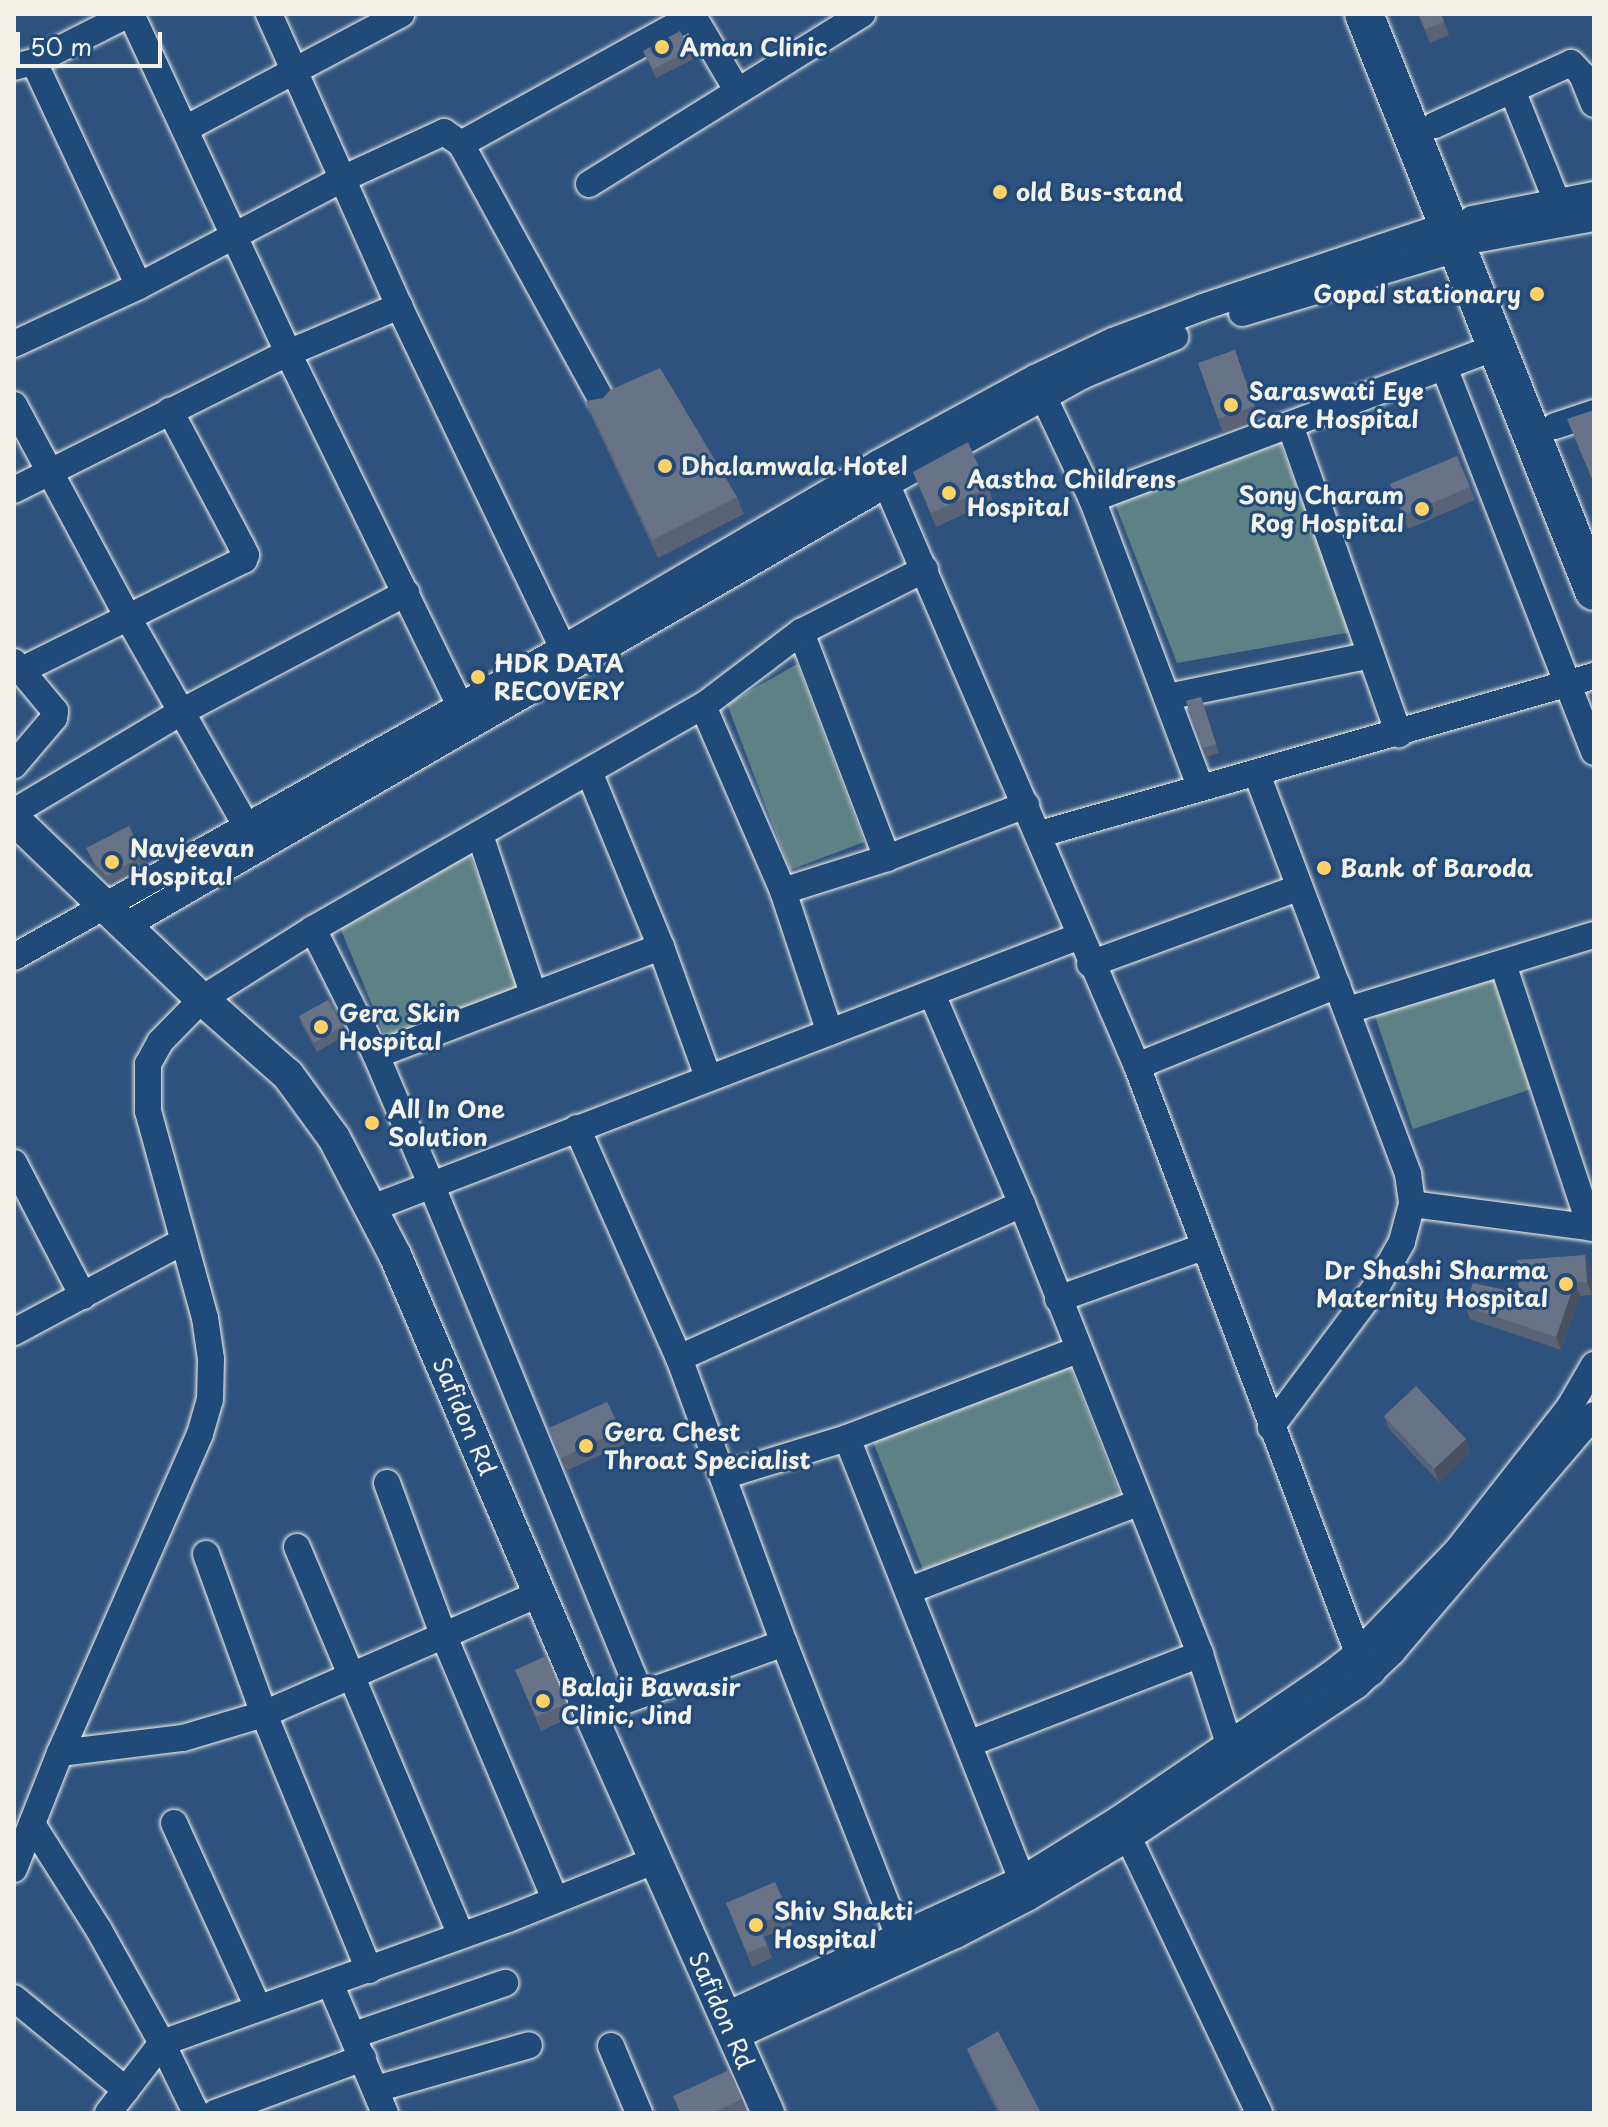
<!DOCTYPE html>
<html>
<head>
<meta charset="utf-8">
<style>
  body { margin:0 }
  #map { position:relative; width:1608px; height:2127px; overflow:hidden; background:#2e527d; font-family:"Playpen Sans",sans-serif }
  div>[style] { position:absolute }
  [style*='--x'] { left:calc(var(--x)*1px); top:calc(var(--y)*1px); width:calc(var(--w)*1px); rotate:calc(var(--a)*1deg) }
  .green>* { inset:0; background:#5e8186 }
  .roads { filter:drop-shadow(0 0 2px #f4f1e8) drop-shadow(0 0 2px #f4f1e8) }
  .minor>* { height:26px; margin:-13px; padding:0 13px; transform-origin:13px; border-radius:13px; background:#1f4a7a }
  .major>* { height:32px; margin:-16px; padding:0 16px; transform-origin:16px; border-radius:16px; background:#1f4a7a }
  .highway>* { height:38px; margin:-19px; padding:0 19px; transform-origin:19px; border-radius:19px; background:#1f4a7a }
  .wall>* { inset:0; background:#596375 }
  .shaded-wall>* { inset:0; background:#49505f }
  .building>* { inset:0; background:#687388 }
  .dots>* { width:22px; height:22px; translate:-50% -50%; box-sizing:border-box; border:4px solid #1f4a7a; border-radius:50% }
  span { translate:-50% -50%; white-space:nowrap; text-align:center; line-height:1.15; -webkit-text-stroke:6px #1f4a7a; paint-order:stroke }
  .poi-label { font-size:24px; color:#f4f1e8; font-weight:700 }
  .left { translate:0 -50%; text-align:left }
  .right { translate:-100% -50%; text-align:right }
  .street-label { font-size:24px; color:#f4f1e8 }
  .frame { position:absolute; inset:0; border:16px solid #f4f1e8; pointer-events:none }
  .scale { position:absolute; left:16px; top:32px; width:146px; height:36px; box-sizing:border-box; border:4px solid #f4f1e8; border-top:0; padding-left:10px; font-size:24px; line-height:28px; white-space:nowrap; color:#f4f1e8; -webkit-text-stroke:6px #1f4a7a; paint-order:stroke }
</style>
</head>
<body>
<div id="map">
  <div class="green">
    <div style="clip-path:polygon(1280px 443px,1352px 632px,1177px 663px,1115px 504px)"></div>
    <div style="clip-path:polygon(797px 664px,864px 842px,790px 870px,727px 704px)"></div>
    <div style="clip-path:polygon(468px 851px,523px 985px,387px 1041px,339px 925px)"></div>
    <div style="clip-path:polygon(1485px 955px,1531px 1089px,1413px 1129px,1368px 995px)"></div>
    <div style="clip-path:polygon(1061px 1344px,1120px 1495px,924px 1572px,865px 1421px)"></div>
  </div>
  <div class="roads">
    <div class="minor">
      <div style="--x:131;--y:14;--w:374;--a:65.1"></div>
      <div style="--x:288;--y:353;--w:394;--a:64"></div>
      <div style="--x:269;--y:14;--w:320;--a:66"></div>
      <div style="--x:399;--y:306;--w:394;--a:64.4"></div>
      <div style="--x:692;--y:14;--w:88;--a:59.4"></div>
      <div style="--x:34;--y:62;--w:247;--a:64.9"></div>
      <div style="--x:14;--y:67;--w:21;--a:-14"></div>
      <div style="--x:34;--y:62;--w:106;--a:-26.8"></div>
      <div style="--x:1512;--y:90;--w:121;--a:68.1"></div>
      <div style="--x:1435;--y:125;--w:149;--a:-24.5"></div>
      <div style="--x:1571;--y:63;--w:16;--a:47"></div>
      <div style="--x:1582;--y:75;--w:31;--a:68"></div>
      <div style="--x:185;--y:129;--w:245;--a:-28"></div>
      <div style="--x:461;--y:144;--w:265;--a:-28.9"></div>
      <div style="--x:589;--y:184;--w:322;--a:-31.9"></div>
      <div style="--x:1472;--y:219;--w:124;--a:-11.1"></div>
      <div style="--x:1479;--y:239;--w:117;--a:-10.3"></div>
      <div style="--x:1242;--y:313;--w:224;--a:-16.6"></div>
      <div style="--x:14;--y:344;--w:138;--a:-24.9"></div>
      <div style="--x:139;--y:286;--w:229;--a:-27.8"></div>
      <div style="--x:342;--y:179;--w:112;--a:-24.7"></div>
      <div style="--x:444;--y:132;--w:21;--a:35"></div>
      <div style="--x:461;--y:144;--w:293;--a:61.2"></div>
      <div style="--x:1444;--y:367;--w:413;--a:68.7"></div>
      <div style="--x:1036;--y:381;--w:131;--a:64.6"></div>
      <div style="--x:1092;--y:499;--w:307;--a:69.4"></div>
      <div style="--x:14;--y:405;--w:239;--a:61.8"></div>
      <div style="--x:127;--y:616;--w:243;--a:60.4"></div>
      <div style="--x:1290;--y:425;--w:328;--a:70.6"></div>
      <div style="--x:1555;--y:426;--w:41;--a:-18.4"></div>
      <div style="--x:880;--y:469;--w:650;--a:66.71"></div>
      <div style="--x:1137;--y:1066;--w:627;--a:69.37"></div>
      <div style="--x:1358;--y:1653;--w:24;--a:54"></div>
      <div style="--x:14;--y:490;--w:306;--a:-26.6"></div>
      <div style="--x:288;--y:353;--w:121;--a:-22.9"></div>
      <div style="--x:1092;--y:499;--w:432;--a:-20.6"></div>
      <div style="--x:801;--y:632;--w:242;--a:69.2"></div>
      <div style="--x:14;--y:662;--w:64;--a:50.1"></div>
      <div style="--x:55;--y:711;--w:7;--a:98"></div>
      <div style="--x:54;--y:718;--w:62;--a:130.4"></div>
      <div style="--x:22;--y:670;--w:248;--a:-26.4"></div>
      <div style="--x:244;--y:560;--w:5;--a:-68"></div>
      <div style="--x:246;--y:555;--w:11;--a:-117"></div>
      <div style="--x:241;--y:545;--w:152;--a:-117.9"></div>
      <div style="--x:1167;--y:697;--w:208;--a:-11.6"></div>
      <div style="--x:703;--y:706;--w:202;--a:66.6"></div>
      <div style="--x:783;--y:891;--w:146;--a:71.7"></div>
      <div style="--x:590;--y:774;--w:187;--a:67.7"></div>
      <div style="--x:661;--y:947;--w:138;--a:70.1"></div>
      <div style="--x:1257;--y:774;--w:428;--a:69.3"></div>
      <div style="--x:1408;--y:1174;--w:30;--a:82"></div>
      <div style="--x:1412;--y:1204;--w:39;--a:105"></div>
      <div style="--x:1402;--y:1242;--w:48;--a:119.7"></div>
      <div style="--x:1378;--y:1284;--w:179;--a:126.8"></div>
      <div style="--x:14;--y:812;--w:195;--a:-30.9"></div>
      <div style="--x:181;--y:712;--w:255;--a:-27.9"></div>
      <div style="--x:1040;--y:834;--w:576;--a:-15.92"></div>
      <div style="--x:480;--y:835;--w:167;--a:71.5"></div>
      <div style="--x:783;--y:891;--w:109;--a:-17.6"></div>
      <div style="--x:887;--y:858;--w:149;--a:-20.9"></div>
      <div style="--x:125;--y:926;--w:881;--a:-30.12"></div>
      <div style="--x:887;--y:484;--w:225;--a:-29"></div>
      <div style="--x:1084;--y:375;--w:99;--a:-22.7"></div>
      <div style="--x:313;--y:929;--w:141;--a:63.4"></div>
      <div style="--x:376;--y:1055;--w:140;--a:66.9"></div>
      <div style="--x:431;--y:1184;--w:550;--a:67.68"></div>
      <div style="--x:14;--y:957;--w:629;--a:-29.34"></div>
      <div style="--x:562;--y:649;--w:365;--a:-30.4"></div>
      <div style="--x:877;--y:464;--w:180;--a:-28.6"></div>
      <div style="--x:1035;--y:378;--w:86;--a:-25.4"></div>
      <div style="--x:1113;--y:341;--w:96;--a:-20.7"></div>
      <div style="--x:1203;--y:307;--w:258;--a:-18.5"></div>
      <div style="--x:1090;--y:964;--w:221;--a:-20.1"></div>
      <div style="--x:1503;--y:964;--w:278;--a:71.6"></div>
      <div style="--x:932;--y:994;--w:228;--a:66.8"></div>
      <div style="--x:1022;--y:1204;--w:484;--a:68.4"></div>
      <div style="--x:1200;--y:1654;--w:95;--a:72.1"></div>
      <div style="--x:1348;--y:1010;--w:257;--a:-17"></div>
      <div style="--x:376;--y:1055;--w:305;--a:-20.8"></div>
      <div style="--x:1137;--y:1066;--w:216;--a:-22"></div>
      <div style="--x:577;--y:1128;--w:252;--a:66.1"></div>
      <div style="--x:679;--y:1358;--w:304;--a:69.8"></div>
      <div style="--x:784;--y:1643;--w:316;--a:68.6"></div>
      <div style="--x:14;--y:1163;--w:150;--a:62.6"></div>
      <div style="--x:1412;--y:1204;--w:184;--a:7.5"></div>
      <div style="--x:372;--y:1208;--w:758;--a:-21.02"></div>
      <div style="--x:1058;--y:1299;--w:154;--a:-19.7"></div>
      <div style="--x:14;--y:1332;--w:191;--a:-28.2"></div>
      <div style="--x:679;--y:1358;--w:376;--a:-24.2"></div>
      <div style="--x:847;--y:1438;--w:492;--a:68.4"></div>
      <div style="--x:723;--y:1476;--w:130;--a:-17"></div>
      <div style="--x:847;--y:1438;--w:247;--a:-20.9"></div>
      <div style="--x:387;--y:1483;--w:161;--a:69.7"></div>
      <div style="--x:443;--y:1634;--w:288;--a:67.1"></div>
      <div style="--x:297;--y:1547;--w:421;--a:67.1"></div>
      <div style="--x:206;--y:1554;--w:170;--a:70.1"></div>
      <div style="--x:264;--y:1714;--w:277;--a:67.7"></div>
      <div style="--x:910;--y:1590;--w:246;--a:-20.9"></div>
      <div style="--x:590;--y:1713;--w:206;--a:-19.8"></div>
      <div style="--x:971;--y:1743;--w:246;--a:-21.2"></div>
      <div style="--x:60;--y:1753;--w:124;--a:-7"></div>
      <div style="--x:183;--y:1738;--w:84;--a:-16.5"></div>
      <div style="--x:264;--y:1714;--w:302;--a:-23.6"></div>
      <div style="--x:1121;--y:1822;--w:322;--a:64.6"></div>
      <div style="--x:174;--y:1823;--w:202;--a:65.5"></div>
      <div style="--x:32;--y:1824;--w:125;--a:57.7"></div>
      <div style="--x:99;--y:1930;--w:129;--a:60.9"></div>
      <div style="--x:162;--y:2043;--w:78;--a:64.1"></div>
      <div style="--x:14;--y:1869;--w:125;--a:-68.4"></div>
      <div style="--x:60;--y:1753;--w:348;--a:-66.3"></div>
      <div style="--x:200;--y:1434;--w:35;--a:-74"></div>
      <div style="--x:210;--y:1400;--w:41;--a:-88.6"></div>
      <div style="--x:211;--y:1359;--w:41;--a:-98.3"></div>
      <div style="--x:205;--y:1318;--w:215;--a:-105.4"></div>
      <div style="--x:148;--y:1111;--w:47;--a:-90"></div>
      <div style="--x:148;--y:1064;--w:25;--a:-61"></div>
      <div style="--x:160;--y:1042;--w:60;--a:-45.7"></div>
      <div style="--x:202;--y:999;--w:131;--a:-32.2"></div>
      <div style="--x:313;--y:929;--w:449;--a:-29.8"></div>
      <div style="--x:703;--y:706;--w:123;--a:-37.1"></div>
      <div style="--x:801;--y:632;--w:139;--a:-26.9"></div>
      <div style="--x:330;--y:1983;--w:141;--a:67.1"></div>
      <div style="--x:14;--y:1998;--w:145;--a:39.4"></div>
      <div style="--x:724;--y:2016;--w:327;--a:-24.6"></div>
      <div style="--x:1021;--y:1880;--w:115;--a:-31.9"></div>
      <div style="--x:1119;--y:1819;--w:255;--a:-34.3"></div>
      <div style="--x:1330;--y:1675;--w:36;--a:-38"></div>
      <div style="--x:1358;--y:1653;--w:141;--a:-45.9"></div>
      <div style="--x:1456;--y:1552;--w:183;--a:-51.9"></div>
      <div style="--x:1569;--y:1408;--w:50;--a:-59.8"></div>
      <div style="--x:354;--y:2035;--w:160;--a:-19"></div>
      <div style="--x:734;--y:2037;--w:244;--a:-24.7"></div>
      <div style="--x:956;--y:1935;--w:82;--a:-27.5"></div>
      <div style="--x:1029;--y:1897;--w:115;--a:-30.8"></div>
      <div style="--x:1128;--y:1838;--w:275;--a:-33.7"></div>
      <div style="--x:1357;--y:1685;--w:48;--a:-43.3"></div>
      <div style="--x:1392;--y:1652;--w:311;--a:-49.6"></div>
      <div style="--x:611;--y:2046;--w:73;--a:67.3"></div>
      <div style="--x:376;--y:2089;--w:159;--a:-16"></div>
      <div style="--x:108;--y:2113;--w:88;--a:-52.4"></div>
      <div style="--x:162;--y:2043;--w:368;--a:-19.7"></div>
      <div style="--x:508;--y:1919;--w:159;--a:-21.7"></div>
      <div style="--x:215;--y:2113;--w:158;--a:-20.4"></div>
    </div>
    <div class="major">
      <div style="--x:14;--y:819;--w:260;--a:43.8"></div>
      <div style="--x:202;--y:999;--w:115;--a:41.5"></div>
      <div style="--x:288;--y:1075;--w:78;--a:53.9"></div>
      <div style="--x:334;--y:1138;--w:132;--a:62.5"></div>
      <div style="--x:395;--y:1255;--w:498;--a:66.9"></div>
      <div style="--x:590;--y:1713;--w:438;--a:66"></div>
    </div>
    <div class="highway">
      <div style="--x:1364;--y:14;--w:621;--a:68.27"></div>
    </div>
  </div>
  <div class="wall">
    <div style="clip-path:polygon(1418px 14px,1441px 14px,1449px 35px,1430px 43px)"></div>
    <div style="clip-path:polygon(690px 50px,693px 59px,656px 78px,643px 51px)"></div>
    <div style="clip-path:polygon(1235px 350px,1259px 419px,1223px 433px,1198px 363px)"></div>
    <div style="clip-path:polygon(586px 401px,737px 497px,744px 514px,658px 558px,592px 418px)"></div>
    <div style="clip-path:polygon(913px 472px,988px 488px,993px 501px,936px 527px)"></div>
    <div style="clip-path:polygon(1390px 484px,1470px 487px,1475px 500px,1408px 529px)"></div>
    <div style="clip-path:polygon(1201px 697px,1219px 753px,1206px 757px,1186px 701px)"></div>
    <div style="clip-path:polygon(86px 848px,143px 855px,147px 864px,110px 884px,98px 873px)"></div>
    <div style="clip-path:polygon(299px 1016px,343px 1026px,346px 1035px,317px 1052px,302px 1025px)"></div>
    <div style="clip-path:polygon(1585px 1255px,1590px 1269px,1592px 1295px,1580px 1296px,1561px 1350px,1470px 1319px,1465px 1306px,1519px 1293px)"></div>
    <div style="clip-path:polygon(1384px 1416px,1466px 1439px,1470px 1452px,1439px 1482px,1389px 1429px)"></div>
    <div style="clip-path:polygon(549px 1428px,621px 1430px,625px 1444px,566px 1471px)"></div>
    <div style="clip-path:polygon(515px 1670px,566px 1704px,571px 1717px,541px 1731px)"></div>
    <div style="clip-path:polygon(726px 1903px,788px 1912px,793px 1925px,764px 1937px,772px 1958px,752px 1967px)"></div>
    <div style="clip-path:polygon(967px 2049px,1041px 2113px,998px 2113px,974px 2066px)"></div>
    <div style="clip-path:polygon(673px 2096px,742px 2099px,747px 2112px,680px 2113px)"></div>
  </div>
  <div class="shaded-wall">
    <div style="clip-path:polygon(1585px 1255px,1590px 1269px,1592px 1295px,1587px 1282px)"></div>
    <div style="clip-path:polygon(1575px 1282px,1580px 1296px,1561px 1350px,1556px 1337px)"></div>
    <div style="clip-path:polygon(1466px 1439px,1470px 1452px,1439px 1482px,1434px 1469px)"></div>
  </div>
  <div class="building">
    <div style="clip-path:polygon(1419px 14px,1441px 14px,1444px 22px,1425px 29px)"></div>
    <div style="clip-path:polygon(680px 31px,690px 50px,653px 69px,643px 51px)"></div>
    <div style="clip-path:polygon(1235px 350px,1254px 406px,1218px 419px,1198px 363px)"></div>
    <div style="clip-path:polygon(660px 368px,737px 497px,652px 540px,586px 401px,603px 398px,610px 390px)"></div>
    <div style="clip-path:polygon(1594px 410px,1594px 484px,1567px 419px)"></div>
    <div style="clip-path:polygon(968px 442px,988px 488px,931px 513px,913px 472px)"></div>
    <div style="clip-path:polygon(1457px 456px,1470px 487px,1404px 515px,1390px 484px)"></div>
    <div style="clip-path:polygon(1201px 697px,1216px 744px,1203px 748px,1186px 701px)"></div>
    <div style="clip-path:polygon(129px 826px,143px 855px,107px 876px,95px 864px,86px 848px)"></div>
    <div style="clip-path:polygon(328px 1000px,343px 1026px,314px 1043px,299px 1016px)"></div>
    <div style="clip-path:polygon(1585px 1255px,1587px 1282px,1575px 1282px,1556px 1337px,1465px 1306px,1473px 1283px,1519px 1293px,1517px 1260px)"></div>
    <div style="clip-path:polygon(1416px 1386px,1466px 1439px,1434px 1469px,1384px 1416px)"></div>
    <div style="clip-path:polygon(607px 1402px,621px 1430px,561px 1458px,549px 1428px)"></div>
    <div style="clip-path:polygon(546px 1656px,566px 1704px,536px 1717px,515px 1670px)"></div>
    <div style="clip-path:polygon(775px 1882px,788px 1912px,758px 1924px,767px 1945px,747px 1953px,726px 1903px)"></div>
    <div style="clip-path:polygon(998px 2031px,1041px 2113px,1001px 2113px,967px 2049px)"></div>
    <div style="clip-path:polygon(729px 2070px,742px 2099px,713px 2113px,681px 2113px,673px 2096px)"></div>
  </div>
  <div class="dots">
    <div style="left:662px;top:47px;background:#ffd166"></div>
    <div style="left:1000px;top:192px;background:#ffd166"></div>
    <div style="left:1537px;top:294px;background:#ffd166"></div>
    <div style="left:1231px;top:405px;background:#ffd166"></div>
    <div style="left:665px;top:466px;background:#ffd166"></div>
    <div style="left:949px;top:493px;background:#ffd166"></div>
    <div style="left:1422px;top:509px;background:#ffd166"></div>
    <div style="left:478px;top:677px;background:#ffd166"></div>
    <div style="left:112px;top:862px;background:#ffd166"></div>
    <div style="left:1324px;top:868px;background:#ffd166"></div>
    <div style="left:321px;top:1027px;background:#ffd166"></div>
    <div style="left:372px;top:1123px;background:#ffd166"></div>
    <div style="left:1566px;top:1284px;background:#ffd166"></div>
    <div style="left:586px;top:1446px;background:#ffd166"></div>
    <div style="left:543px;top:1701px;background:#ffd166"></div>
    <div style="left:756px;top:1925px;background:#ffd166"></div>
  </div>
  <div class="poi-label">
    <span class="left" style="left:680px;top:47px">Aman Clinic</span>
    <span class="left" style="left:1016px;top:192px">old Bus-stand</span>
    <span class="right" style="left:1521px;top:294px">Gopal stationary</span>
    <span class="left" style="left:1249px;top:405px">Saraswati Eye<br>Care Hospital</span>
    <span class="left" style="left:681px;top:466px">Dhalamwala Hotel</span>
    <span class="left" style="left:967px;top:493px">Aastha Childrens<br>Hospital</span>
    <span class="right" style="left:1404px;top:509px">Sony Charam<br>Rog Hospital</span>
    <span class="left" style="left:494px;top:677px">HDR DATA<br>RECOVERY</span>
    <span class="left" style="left:130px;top:862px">Navjeevan<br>Hospital</span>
    <span class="left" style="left:1340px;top:868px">Bank of Baroda</span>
    <span class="left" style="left:339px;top:1027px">Gera Skin<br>Hospital</span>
    <span class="left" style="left:388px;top:1123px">All In One<br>Solution</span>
    <span class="right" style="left:1548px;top:1284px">Dr Shashi Sharma<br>Maternity Hospital</span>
    <span class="left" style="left:604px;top:1446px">Gera Chest<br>Throat Specialist</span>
    <span class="left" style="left:561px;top:1701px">Balaji Bawasir<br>Clinic, Jind</span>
    <span class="left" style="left:774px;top:1925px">Shiv Shakti<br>Hospital</span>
  </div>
  <div class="street-label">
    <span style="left:465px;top:1416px;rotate:67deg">Safidon Rd</span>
    <span style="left:722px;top:2010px;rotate:66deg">Safidon Rd</span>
  </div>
  <div class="frame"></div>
  <div class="scale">50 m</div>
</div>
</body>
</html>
